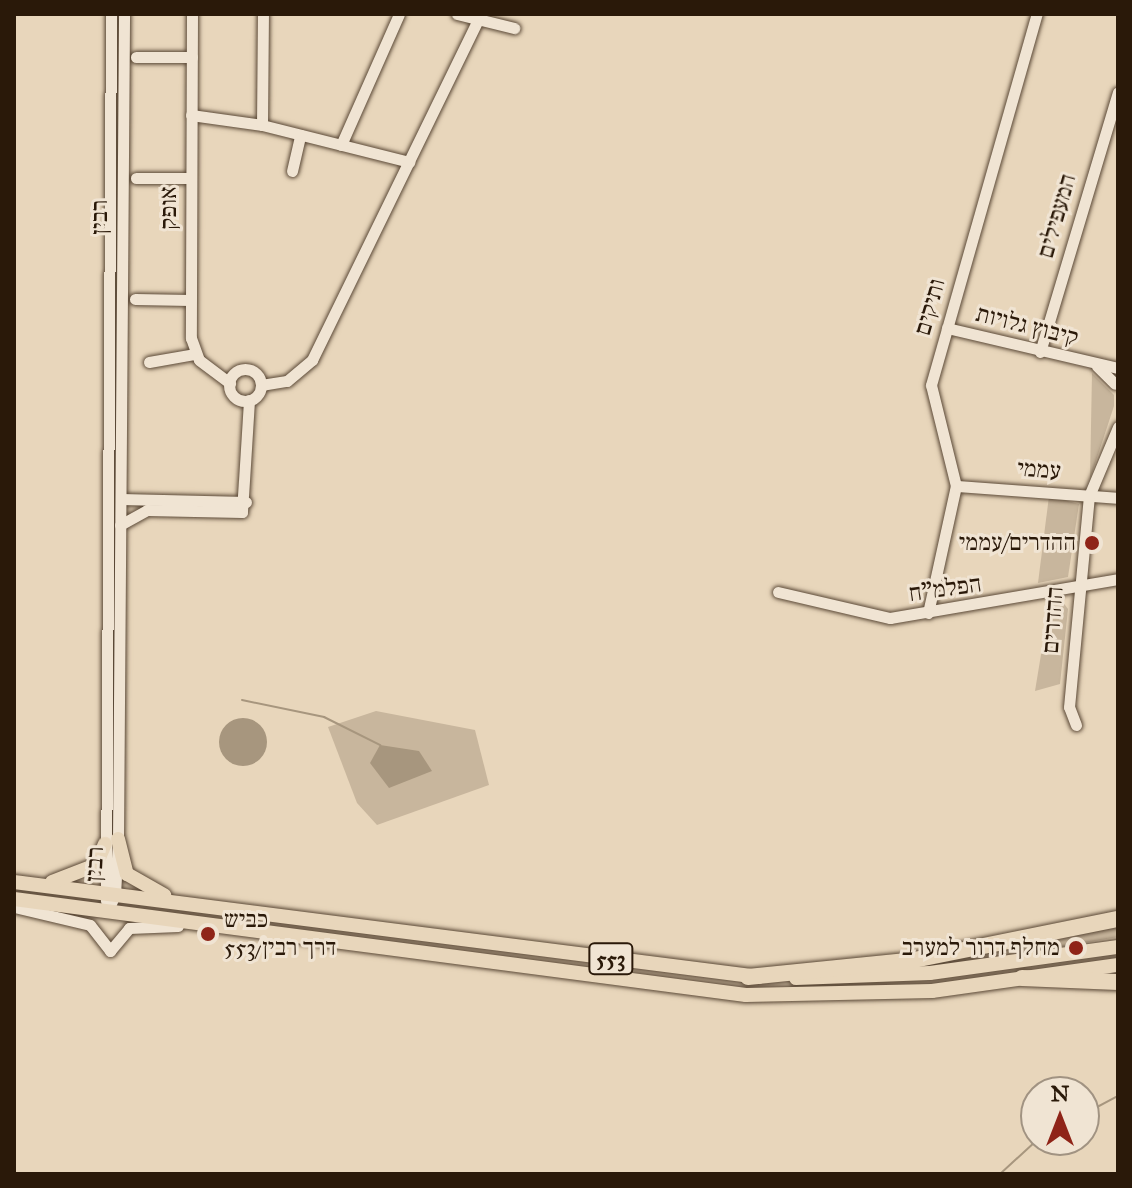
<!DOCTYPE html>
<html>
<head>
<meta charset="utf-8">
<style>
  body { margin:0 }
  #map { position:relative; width:1132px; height:1188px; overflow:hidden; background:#e8d6bb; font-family:"IM FELL Great Primer","Frank Ruhl Libre",serif }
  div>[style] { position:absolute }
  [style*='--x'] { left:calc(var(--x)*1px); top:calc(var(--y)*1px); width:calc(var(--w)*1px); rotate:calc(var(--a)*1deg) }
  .green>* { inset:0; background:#c8b69d }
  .water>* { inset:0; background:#a7967e }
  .round { border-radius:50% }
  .stream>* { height:2px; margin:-1px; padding:0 1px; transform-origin:1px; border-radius:1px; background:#a7967e }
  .roads { filter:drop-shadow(0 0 2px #5a4836) drop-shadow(0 0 2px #5a4836) }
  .minor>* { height:11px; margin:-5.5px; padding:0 5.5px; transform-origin:5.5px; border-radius:5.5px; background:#f0e4d3 }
  .minor>.ring { margin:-5.5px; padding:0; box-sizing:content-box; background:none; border:11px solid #f0e4d3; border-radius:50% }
  .major>* { height:14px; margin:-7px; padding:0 7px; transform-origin:7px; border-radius:7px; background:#e8d6bb }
  .highway>* { height:16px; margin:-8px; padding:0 8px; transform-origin:8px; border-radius:8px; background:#e8d6bb }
  .dots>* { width:22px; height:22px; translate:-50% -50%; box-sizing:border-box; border:4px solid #f0e4d3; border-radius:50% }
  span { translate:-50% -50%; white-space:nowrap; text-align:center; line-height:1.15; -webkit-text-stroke:6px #f0e4d3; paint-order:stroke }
  .shield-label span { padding:2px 6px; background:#f0e4d3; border:2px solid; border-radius:6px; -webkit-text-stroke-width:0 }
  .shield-label { font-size:22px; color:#2a1909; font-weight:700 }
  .street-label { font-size:24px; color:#2a1909 }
  .poi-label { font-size:24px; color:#2a1909 }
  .right { translate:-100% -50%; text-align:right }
  .left { translate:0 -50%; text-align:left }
  .frame { position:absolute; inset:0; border:16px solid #2a1909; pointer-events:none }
  .north { position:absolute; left:1020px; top:1076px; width:80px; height:80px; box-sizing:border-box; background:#f0e4d3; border:2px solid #a19382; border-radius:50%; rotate:0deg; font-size:22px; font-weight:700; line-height:32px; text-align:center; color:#2a1909 }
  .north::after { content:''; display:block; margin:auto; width:28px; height:36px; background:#8f2418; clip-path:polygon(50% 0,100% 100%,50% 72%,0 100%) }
</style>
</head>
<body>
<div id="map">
  <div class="green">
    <div style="clip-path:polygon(1092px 373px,1114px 395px,1114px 406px,1090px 479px)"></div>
    <div style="clip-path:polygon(1049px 496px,1079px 504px,1068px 577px,1038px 583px)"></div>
    <div style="clip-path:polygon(1059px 597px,1068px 609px,1060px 684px,1035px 691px,1050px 600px)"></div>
    <div style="clip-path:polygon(376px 711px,475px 730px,489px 785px,377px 825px,357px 803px,328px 727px)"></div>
    <div style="clip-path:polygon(1118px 926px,1118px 937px,950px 966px,950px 958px)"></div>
  </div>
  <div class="water">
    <div class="round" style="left:219px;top:718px;width:48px;height:48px"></div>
    <div style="clip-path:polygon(380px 745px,419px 751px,432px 771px,389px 788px,370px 763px)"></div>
  </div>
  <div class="stream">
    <div style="--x:242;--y:700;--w:84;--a:11.7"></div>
    <div style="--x:324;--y:717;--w:63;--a:26.6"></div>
    <div style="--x:1084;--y:1114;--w:38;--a:-28"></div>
    <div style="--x:1000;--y:1174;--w:50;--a:-42.6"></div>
  </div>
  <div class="roads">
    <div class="minor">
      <div style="--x:192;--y:14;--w:324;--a:90.2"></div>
      <div style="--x:191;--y:338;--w:23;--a:70"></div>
      <div style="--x:199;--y:360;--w:39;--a:37"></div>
      <div style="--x:457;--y:14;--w:59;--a:13.8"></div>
      <div style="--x:136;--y:57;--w:56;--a:0"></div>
      <div style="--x:191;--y:115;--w:72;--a:8"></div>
      <div style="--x:262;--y:125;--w:152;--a:14.1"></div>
      <div style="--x:262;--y:125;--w:111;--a:-89.5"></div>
      <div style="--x:341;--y:145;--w:143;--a:-66.1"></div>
      <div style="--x:292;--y:171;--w:37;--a:-77"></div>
      <div style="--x:136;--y:178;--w:55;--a:0"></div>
      <div style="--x:135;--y:299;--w:55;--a:1"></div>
      <div style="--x:947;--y:328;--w:176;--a:13.2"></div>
      <div style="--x:1040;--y:352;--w:271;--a:-73.3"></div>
      <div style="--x:149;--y:362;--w:47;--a:-9.9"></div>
      <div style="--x:1097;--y:366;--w:25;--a:45"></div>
      <div class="ring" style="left:229px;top:369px;width:21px;height:21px"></div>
      <div style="--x:261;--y:385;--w:26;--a:-9"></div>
      <div style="--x:287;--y:381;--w:33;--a:-40"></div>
      <div style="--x:312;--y:360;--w:385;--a:-64"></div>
      <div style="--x:956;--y:486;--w:162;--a:4.2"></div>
      <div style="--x:121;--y:499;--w:125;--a:1.4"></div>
      <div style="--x:120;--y:525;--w:31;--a:-29"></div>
      <div style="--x:147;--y:510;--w:95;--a:1.2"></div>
      <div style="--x:242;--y:512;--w:112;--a:-86.4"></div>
      <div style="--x:778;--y:592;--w:115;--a:13.1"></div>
      <div style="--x:890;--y:618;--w:231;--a:-9.7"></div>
      <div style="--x:928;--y:613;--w:130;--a:-77.6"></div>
      <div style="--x:956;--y:486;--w:104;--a:-103.9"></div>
      <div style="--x:931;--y:385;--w:386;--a:-74.1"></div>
      <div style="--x:1076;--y:725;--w:19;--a:-111"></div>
      <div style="--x:1069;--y:707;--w:212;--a:-84.6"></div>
      <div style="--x:1089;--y:496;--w:75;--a:-67.2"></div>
      <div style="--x:106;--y:901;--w:887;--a:-89.68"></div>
      <div style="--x:14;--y:907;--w:78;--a:13.3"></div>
      <div style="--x:90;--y:925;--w:33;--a:52"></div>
      <div style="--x:107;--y:912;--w:19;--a:-65"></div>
      <div style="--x:115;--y:895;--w:56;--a:-86.9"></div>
      <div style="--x:118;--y:839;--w:825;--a:-89.58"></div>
      <div style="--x:110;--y:951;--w:30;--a:-50"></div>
      <div style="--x:129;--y:928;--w:49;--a:-2.3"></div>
    </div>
    <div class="major">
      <div style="--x:118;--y:839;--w:36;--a:76"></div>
      <div style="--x:127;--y:874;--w:43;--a:29.6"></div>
      <div style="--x:14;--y:882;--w:751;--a:7.27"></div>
      <div style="--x:52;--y:882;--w:47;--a:-21.1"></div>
      <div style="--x:96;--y:865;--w:23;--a:-67"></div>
      <div style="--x:14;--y:899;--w:738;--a:7.47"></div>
      <div style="--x:746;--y:995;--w:186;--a:-1.2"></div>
      <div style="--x:932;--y:991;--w:188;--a:-8"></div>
      <div style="--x:796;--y:978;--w:134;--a:-2.1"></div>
      <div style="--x:930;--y:973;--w:190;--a:-7.9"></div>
    </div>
    <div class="highway">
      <div style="--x:748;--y:977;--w:167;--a:-5.8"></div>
      <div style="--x:914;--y:960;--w:208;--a:-11.4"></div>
      <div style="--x:1022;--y:978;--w:96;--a:2.4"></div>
    </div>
  </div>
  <div class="dots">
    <div style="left:1092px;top:543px;background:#8f2418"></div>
    <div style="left:208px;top:934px;background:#8f2418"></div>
    <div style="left:1076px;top:948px;background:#8f2418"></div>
  </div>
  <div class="shield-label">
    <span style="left:611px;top:959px">553</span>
  </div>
  <div class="street-label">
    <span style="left:169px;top:208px;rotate:-90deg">אופק</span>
    <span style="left:1057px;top:216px;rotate:-74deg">המעפילים</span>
    <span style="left:100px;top:217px;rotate:-90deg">רבין</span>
    <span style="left:930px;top:307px;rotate:-74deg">ותיקים</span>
    <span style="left:1027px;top:326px;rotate:14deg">קיבוץ גלויות</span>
    <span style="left:1039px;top:470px;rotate:4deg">עממי</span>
    <span style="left:945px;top:589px;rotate:-8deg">הפלמ"ח</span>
    <span style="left:1053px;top:620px;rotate:-86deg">ההדרים</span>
    <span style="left:95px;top:864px;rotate:-87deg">רבין</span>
  </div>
  <div class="poi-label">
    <span class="right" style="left:1076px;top:543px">ההדרים/עממי</span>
    <span class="left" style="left:224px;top:934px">כביש<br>553/דרך רבין</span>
    <span class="right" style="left:1060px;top:948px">מחלף דרור למערב</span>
  </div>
  <div class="frame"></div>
  <div class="north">N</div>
</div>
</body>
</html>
